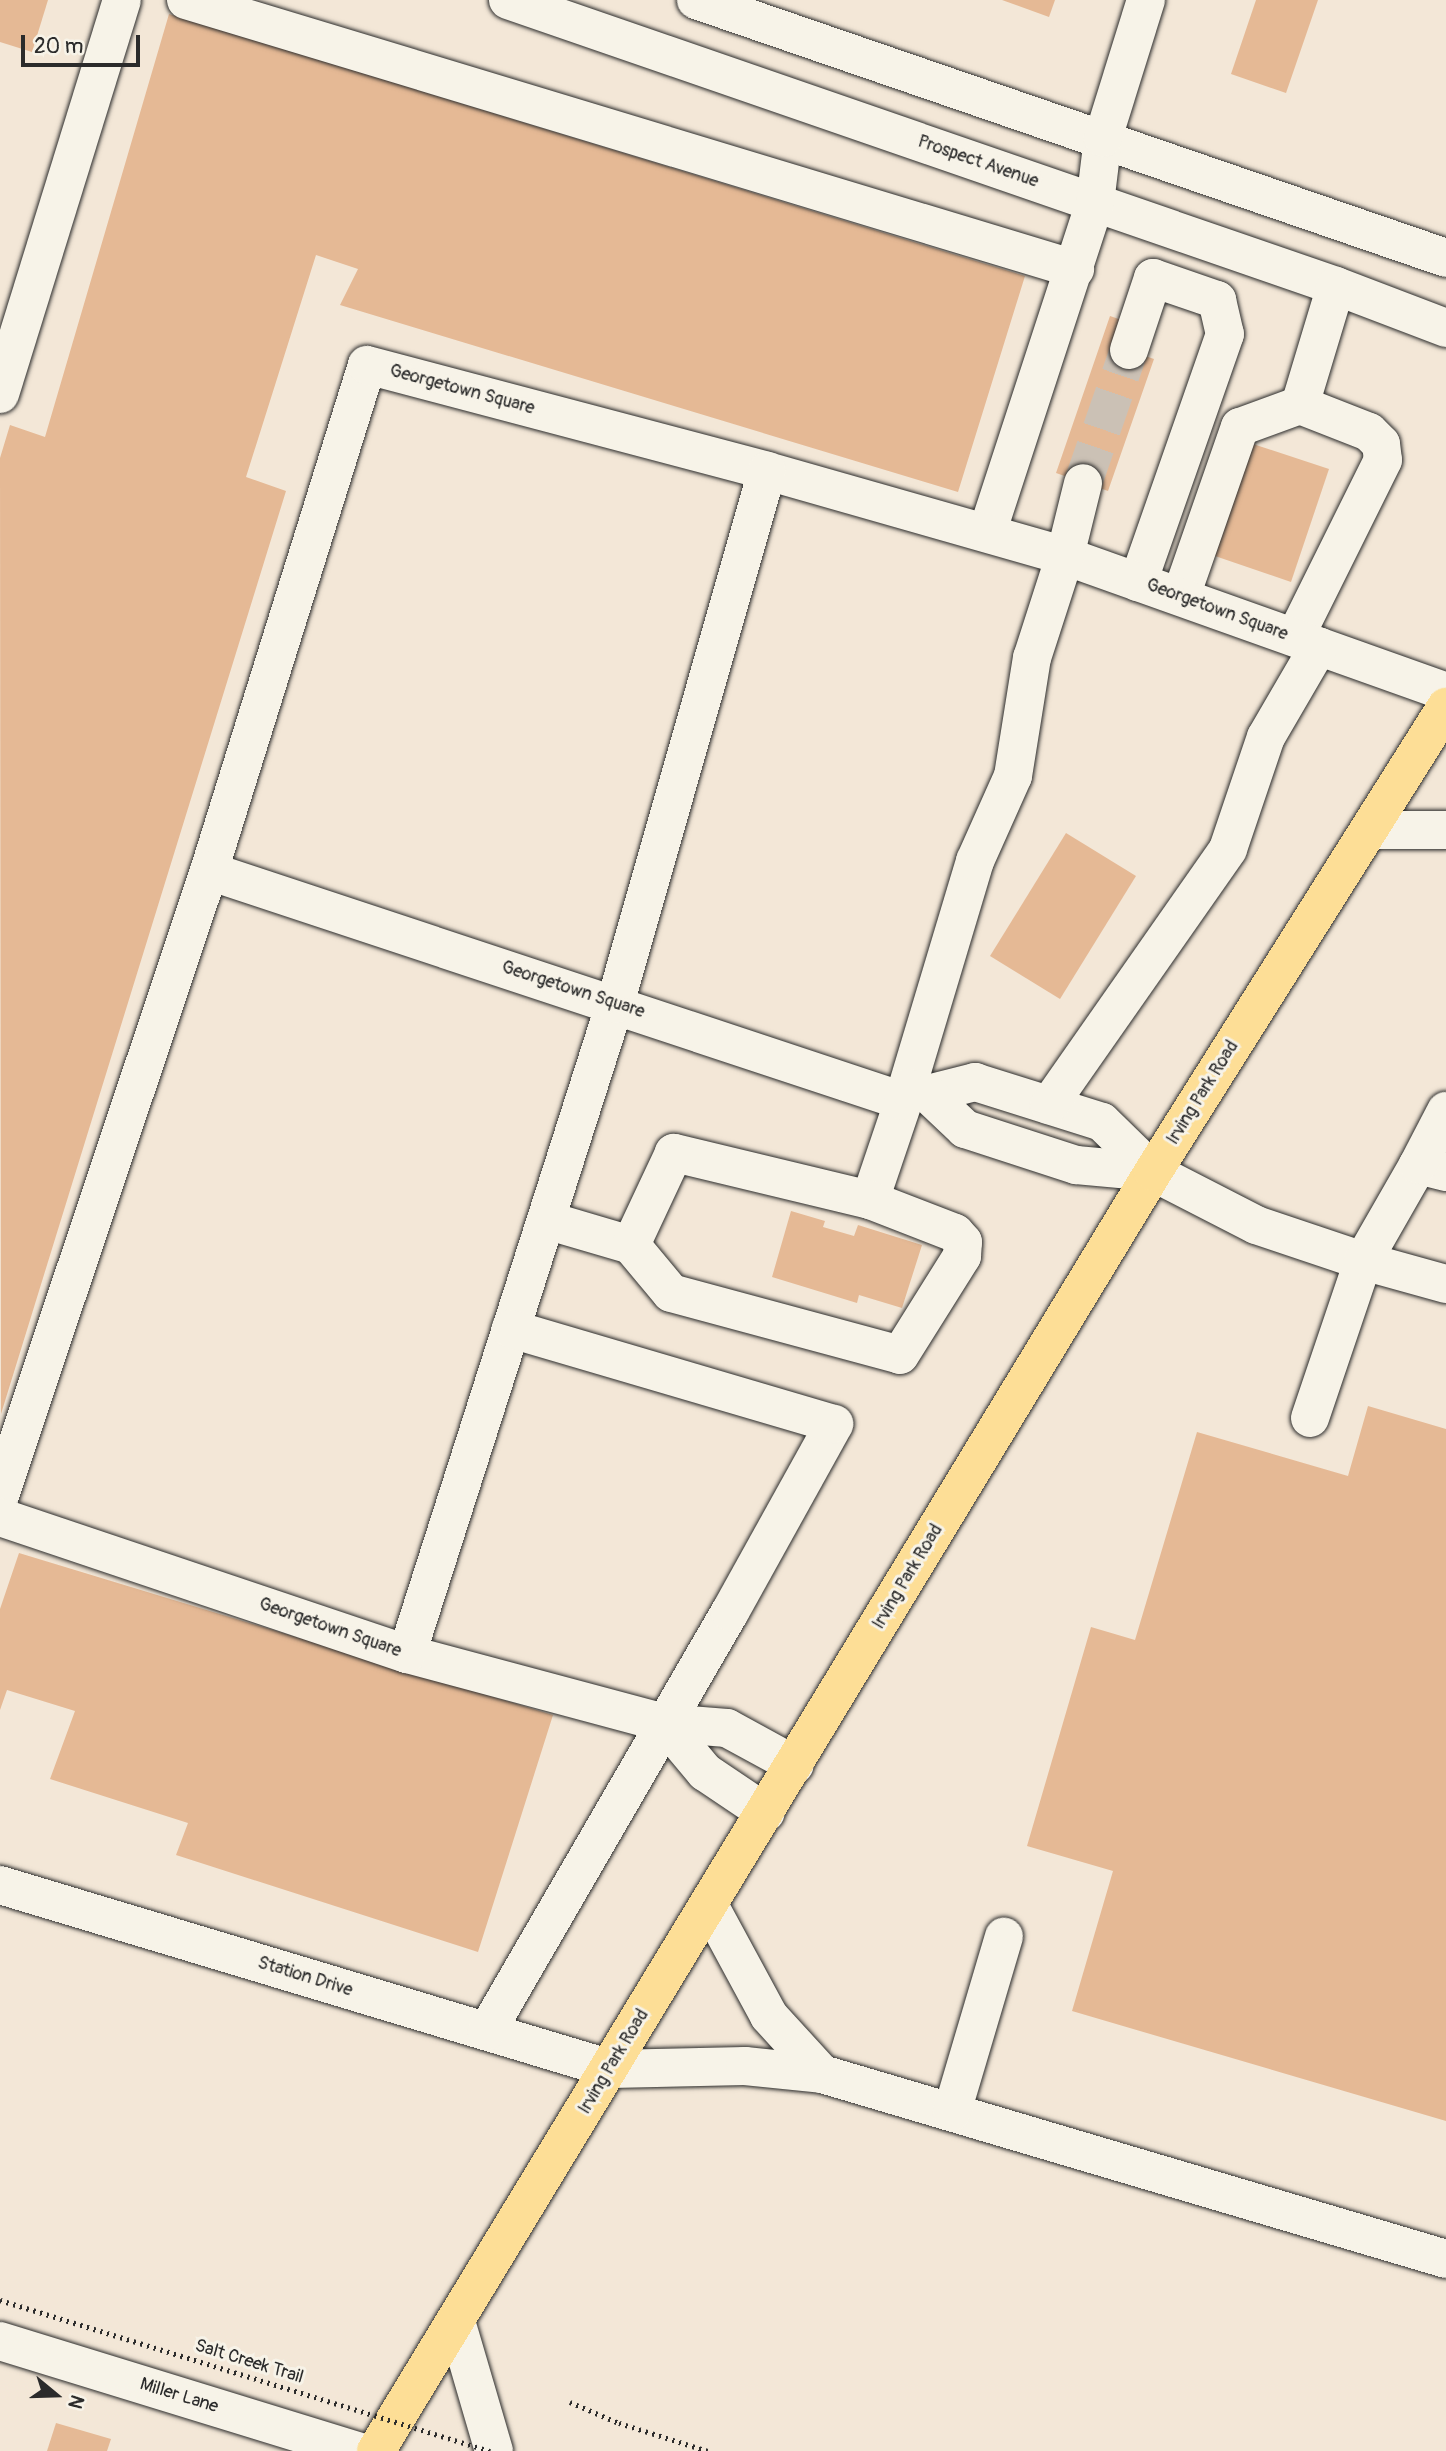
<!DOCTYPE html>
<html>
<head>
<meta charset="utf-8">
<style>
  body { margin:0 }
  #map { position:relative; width:1446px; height:2451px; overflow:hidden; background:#f3e7d7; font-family:Pangolin,sans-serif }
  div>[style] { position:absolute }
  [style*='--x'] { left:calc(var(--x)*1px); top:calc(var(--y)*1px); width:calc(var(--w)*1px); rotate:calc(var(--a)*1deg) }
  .building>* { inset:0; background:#e5b995 }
  .minor-tunnel>* { height:38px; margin-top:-19px; transform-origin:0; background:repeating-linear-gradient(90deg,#cbc1b5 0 38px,transparent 0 57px) }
  .path>* { height:4.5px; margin-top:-2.25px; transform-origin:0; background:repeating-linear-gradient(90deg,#2b2b2b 0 2px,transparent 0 7px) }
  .roads { filter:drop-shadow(0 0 2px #2b2b2b) drop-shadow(0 0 2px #2b2b2b) }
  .minor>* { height:38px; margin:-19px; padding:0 19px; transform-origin:19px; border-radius:19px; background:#f7f3e8 }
  .major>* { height:38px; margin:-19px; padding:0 19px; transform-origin:19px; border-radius:19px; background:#fdde96 }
  .path-bridge>* { height:4.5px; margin-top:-2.25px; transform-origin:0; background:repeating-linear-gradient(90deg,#2b2b2b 0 2px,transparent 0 7px) }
  span { translate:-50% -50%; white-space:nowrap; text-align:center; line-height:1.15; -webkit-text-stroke:6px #f7f3e8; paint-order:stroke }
  .street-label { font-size:18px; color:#2b2b2b }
  .north { position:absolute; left:21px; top:2360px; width:70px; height:70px; -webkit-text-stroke:5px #f7f3e8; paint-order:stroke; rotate:109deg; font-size:19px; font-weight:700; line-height:28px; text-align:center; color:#2b2b2b }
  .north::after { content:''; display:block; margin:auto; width:24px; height:32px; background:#2b2b2b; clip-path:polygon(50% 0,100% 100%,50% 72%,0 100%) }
  .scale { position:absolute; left:21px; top:35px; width:119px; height:32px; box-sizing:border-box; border:4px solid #2b2b2b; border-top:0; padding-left:9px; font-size:21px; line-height:24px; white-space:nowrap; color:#2b2b2b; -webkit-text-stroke:5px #f7f3e8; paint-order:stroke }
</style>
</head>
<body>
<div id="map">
  <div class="building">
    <div style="clip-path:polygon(0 0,48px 0,32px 52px,0 42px)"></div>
    <div style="clip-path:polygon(1002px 0,1055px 0,1049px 17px)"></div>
    <div style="clip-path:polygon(1256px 0,1318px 0,1286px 93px,1231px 74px)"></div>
    <div style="clip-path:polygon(169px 14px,1025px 276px,958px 492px,340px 305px,358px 269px,316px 255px,246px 477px,286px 491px,1px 1414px,0 458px,10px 425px,45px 437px)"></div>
    <div style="clip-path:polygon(1110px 316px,1133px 324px,1125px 349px,1154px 359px,1108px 491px,1056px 473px)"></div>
    <div style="clip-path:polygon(1253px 444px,1329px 469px,1291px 582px,1215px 556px)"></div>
    <div style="clip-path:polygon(1066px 833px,1136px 876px,1060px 999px,990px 956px)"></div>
    <div style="clip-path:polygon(791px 1211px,825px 1221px,823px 1227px,854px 1236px,858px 1225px,922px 1245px,902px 1308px,859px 1295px,857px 1303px,772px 1277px)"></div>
    <div style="clip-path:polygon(1368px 1406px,1446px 1429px,1446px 2121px,1072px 2011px,1113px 1871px,1027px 1846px,1091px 1627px,1135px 1640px,1197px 1432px,1348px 1476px)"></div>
    <div style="clip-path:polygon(19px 1553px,553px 1715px,478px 1952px,176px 1855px,188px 1823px,50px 1779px,75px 1711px,7px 1690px,0 1710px,0 1609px)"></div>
    <div style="clip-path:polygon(56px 2423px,111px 2439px,107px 2451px,47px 2451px)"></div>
  </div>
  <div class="minor-tunnel">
    <div style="--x:1083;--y:483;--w:141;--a:-70.9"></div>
  </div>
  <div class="path">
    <div style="--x:570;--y:2402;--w:53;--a:23.2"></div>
    <div style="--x:619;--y:2423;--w:93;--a:17.5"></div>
  </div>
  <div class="roads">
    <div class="minor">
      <div style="--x:186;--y:0;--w:929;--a:16.84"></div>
      <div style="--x:508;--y:0;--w:876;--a:19.06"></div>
      <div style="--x:1336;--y:286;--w:118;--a:20.9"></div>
      <div style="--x:696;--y:0;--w:793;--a:18.98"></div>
      <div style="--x:1129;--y:350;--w:76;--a:-71.6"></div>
      <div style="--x:1153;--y:278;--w:68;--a:19"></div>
      <div style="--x:1217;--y:300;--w:35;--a:77"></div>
      <div style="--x:1225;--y:334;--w:263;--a:109.3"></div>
      <div style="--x:0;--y:394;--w:412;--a:-72.8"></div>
      <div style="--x:1300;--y:405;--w:124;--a:-73.2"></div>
      <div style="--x:987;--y:533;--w:347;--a:-71.9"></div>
      <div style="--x:1095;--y:203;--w:65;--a:-83"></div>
      <div style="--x:1103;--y:138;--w:145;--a:-72.7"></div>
      <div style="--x:1181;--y:596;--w:179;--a:-70.8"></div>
      <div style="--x:1240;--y:427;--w:64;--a:-20.1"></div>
      <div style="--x:1300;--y:405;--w:74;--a:21.4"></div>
      <div style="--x:1369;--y:432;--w:17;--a:45"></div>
      <div style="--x:1381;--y:444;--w:16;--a:83"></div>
      <div style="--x:1383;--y:460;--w:198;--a:116.4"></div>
      <div style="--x:1369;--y:830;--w:77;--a:0"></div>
      <div style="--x:209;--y:871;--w:530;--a:-72.66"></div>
      <div style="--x:367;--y:365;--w:414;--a:14.8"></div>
      <div style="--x:767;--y:471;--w:310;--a:15.9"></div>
      <div style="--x:1065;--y:556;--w:405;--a:19.6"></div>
      <div style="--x:928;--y:1094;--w:49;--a:-14.3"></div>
      <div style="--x:975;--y:1082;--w:133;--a:17.5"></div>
      <div style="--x:1102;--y:1122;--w:71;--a:44.4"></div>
      <div style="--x:1153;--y:1172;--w:116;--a:27.2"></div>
      <div style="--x:1256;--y:1225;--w:113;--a:18.6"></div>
      <div style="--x:1363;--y:1261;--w:111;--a:-60.2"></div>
      <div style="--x:1418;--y:1165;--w:29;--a:14"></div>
      <div style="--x:903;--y:1101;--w:251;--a:-73.3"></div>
      <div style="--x:975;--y:861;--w:93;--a:-65.9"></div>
      <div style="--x:1013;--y:776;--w:120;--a:-80.9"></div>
      <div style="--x:1032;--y:658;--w:107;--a:-72.1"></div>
      <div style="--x:1065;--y:556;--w:75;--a:-76.1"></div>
      <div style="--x:1049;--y:1105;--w:312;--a:-55"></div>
      <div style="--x:1228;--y:849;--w:118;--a:-71.3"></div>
      <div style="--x:1266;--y:737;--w:105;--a:-59.8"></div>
      <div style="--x:1418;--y:1165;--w:61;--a:-62.6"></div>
      <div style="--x:870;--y:1200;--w:118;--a:-71.3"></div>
      <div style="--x:546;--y:1220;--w:89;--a:16.4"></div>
      <div style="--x:631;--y:1245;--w:62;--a:50.2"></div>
      <div style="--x:671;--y:1293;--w:237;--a:15.1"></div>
      <div style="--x:900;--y:1355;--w:117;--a:-57.9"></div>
      <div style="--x:962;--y:1256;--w:14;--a:-86"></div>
      <div style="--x:963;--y:1242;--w:12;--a:-132"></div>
      <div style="--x:955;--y:1233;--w:91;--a:-158.8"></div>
      <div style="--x:870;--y:1200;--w:202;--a:-166.5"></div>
      <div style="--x:674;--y:1153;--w:102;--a:115.1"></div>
      <div style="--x:1310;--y:1418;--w:166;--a:-71.3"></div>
      <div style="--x:1363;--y:1261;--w:86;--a:15.5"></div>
      <div style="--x:0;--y:1495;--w:658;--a:-71.48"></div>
      <div style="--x:209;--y:871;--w:731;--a:18.34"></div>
      <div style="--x:903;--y:1101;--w:14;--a:-69"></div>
      <div style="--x:908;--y:1088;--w:21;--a:17"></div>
      <div style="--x:928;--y:1094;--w:51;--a:43.4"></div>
      <div style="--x:965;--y:1129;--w:117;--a:18"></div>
      <div style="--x:1076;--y:1165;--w:77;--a:5.2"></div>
      <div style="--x:0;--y:1517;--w:429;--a:18.6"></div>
      <div style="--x:407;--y:1654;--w:266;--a:15"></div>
      <div style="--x:664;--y:1723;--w:63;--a:4.5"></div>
      <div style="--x:727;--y:1728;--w:77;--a:28.6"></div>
      <div style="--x:407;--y:1654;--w:682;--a:-72.26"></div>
      <div style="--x:615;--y:1004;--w:554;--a:-74.08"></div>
      <div style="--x:664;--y:1723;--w:64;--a:50.1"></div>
      <div style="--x:705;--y:1772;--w:73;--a:33.9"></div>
      <div style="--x:0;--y:1885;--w:638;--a:16.76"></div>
      <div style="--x:611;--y:2069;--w:134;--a:-1.3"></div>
      <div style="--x:745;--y:2066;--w:77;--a:5.9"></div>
      <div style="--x:822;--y:2074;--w:651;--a:16.51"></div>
      <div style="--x:709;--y:1905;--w:126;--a:61.6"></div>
      <div style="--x:769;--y:2016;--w:79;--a:47.6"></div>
      <div style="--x:487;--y:2031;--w:484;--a:-59.9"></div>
      <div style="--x:730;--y:1612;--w:215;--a:-61"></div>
      <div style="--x:834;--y:1424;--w:337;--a:-163.6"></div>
      <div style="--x:952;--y:2112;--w:183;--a:-73.5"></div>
      <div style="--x:456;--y:2321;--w:135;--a:73.7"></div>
      <div style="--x:0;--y:2341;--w:374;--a:17.1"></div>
    </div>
    <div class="major">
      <div style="--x:376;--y:2451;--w:1497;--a:-58.72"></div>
      <div style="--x:1153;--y:1172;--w:550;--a:-57.78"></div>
    </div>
  </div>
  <div class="path-bridge">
    <div style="--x:0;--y:2300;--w:513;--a:17.13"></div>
  </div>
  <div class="street-label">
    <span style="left:978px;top:162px;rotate:19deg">Prospect Avenue</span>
    <span style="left:462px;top:390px;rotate:15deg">Georgetown Square</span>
    <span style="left:1217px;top:610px;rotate:20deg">Georgetown Square</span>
    <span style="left:573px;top:990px;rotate:18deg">Georgetown Square</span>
    <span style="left:1203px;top:1093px;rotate:-58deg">Irving Park Road</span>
    <span style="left:908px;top:1577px;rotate:-59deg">Irving Park Road</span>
    <span style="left:330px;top:1628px;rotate:19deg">Georgetown Square</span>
    <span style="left:305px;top:1977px;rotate:17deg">Station Drive</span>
    <span style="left:614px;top:2062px;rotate:-59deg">Irving Park Road</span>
    <span style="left:249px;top:2362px;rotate:17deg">Salt Creek Trail</span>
    <span style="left:179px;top:2396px;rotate:17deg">Miller Lane</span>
  </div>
  <div class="north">N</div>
  <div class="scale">20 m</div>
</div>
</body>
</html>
